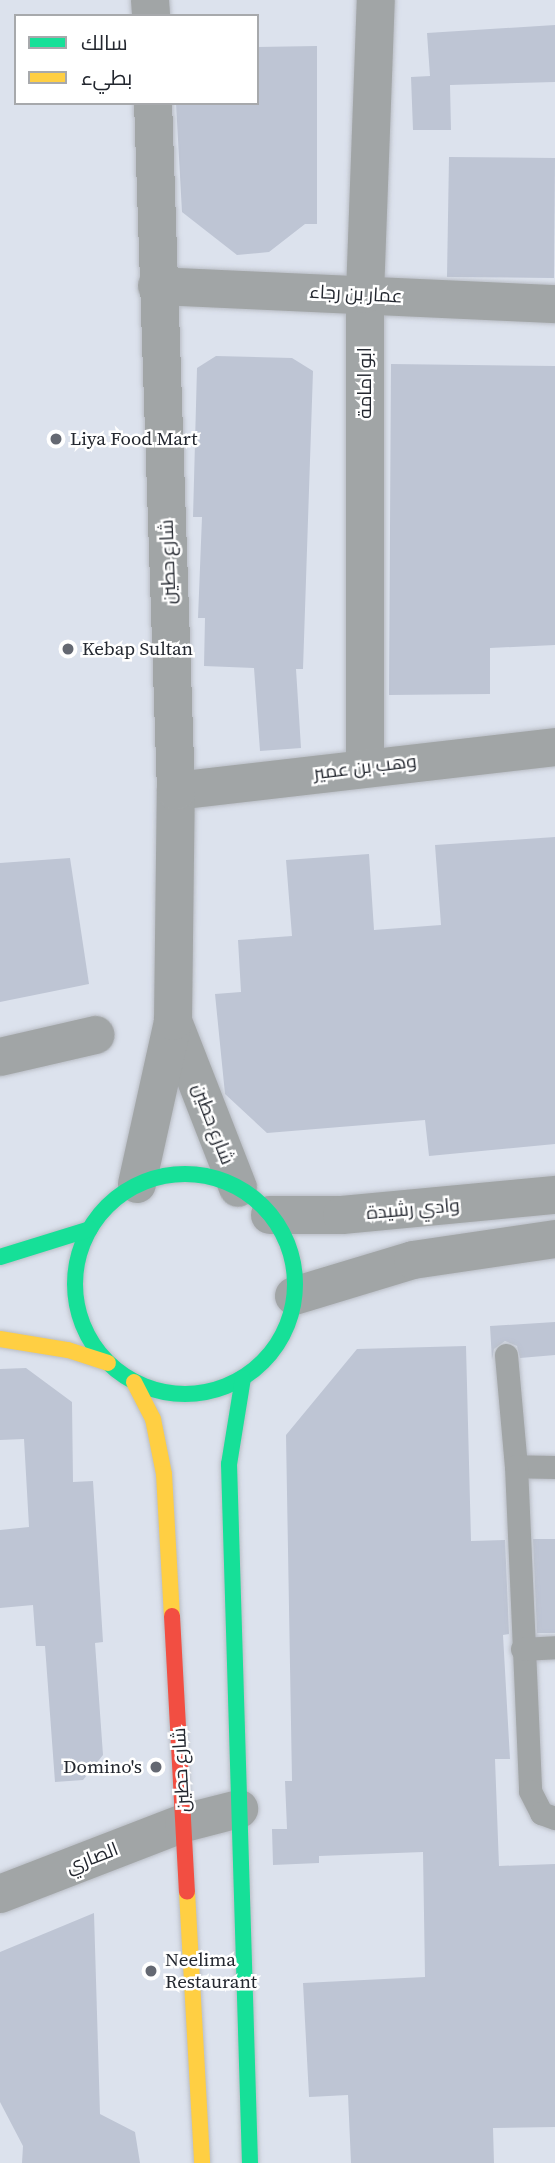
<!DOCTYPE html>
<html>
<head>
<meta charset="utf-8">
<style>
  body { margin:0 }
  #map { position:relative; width:555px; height:2163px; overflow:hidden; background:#dce2ed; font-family:"Source Serif 4",Cairo,serif }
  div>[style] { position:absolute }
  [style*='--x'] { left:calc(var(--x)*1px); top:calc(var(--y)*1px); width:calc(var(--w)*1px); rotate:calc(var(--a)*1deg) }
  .building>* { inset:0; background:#bec5d4 }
  .roads { filter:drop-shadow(0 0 2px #b9bdc5) drop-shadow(0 0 2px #b9bdc5) }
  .lane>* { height:23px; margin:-11.5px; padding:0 11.5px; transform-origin:11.5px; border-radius:11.5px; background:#a1a5a6 }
  .street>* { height:38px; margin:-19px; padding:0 19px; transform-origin:19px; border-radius:19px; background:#a1a5a6 }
  .fast>* { height:16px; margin:-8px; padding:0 8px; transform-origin:8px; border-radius:8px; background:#16e098 }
  .fast>.ring { margin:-8px; padding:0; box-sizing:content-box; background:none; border:16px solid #16e098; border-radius:50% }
  .slow>* { height:16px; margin:-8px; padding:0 8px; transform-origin:8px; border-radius:8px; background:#ffcf43 }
  .jam>* { height:16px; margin:-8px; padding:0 8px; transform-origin:8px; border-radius:8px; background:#f24e42 }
  .dots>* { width:19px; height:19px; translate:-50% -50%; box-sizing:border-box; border:4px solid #fff; border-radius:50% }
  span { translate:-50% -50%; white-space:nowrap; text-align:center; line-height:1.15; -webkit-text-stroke:5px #fff; paint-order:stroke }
  .street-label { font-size:19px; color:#23272f }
  .poi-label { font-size:19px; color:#23272f }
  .left { translate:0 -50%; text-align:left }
  .right { translate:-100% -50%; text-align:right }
  .legend { position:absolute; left:14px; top:14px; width:245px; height:91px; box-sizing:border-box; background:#fff; border:2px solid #a7a9ac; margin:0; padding:9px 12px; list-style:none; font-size:21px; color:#23272f }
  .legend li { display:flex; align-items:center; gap:14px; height:35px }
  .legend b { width:35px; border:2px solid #a7a9ac }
</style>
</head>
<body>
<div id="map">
  <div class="building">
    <div style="clip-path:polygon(555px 25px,555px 82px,450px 85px,451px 130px,413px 130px,411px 77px,430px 76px,427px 33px)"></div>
    <div style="clip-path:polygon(317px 46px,317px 224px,305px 224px,269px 252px,237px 255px,182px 212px,176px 103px,257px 103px,257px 47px)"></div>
    <div style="clip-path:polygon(449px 157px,555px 158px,554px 278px,447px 277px)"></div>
    <div style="clip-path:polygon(216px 356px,292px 358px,313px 371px,303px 669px,296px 669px,301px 748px,260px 751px,254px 668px,204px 666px,205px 618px,198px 618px,202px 517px,193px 517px,197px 368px)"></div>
    <div style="clip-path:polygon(391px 364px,555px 366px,555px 645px,490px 648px,490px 694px,389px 695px)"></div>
    <div style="clip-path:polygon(555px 837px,555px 1144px,429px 1156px,425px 1120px,267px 1133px,225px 1094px,215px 994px,241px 992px,238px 940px,292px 936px,286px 860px,369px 854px,374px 930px,441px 925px,435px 845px)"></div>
    <div style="clip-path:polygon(70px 858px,89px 984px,0 1002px,0 863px)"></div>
    <div style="clip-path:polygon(555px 1322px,555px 1355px,520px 1358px,517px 1346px,505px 1341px,494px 1349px,492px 1360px,490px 1326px)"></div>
    <div style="clip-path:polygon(466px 1346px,471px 1541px,505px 1540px,509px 1634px,503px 1635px,510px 1759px,495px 1759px,499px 1866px,555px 1864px,555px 2127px,493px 2128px,494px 2163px,351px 2163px,348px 2095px,309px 2097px,303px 1983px,425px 1977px,423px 1852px,319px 1856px,319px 1863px,273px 1865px,272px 1829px,287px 1829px,285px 1781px,292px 1781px,286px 1435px,357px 1349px)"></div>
    <div style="clip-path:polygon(26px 1368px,72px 1402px,73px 1482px,93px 1481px,103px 1642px,95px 1643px,103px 1755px,83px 1780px,55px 1782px,45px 1646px,36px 1646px,33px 1605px,0 1608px,0 1530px,29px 1527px,24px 1439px,0 1440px,0 1369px)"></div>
    <div style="clip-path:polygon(533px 1539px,555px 1539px,555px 1633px,537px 1633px)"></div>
    <div style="clip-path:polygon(94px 1913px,100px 2114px,135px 2132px,140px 2163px,22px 2163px,23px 2146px,0 2102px,0 1952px)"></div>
  </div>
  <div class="roads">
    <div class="lane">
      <div style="--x:506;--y:1355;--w:111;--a:84.9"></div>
      <div style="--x:555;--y:1467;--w:39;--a:-179"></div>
      <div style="--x:516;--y:1466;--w:325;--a:87.5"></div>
      <div style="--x:530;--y:1791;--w:25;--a:63"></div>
      <div style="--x:541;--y:1813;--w:15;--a:20"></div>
      <div style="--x:522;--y:1649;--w:33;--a:-3"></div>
    </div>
    <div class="street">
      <div style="--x:150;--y:0;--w:16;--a:86"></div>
      <div style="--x:157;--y:286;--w:398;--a:2.6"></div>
      <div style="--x:365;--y:766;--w:472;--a:-90"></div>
      <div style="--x:365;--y:294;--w:294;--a:-87.9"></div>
      <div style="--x:176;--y:791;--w:382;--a:-6.6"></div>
      <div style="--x:173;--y:1021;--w:179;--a:68.7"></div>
      <div style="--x:0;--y:1057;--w:98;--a:-13"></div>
      <div style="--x:137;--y:1184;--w:167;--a:-77.5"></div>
      <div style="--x:173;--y:1021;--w:230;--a:-89.3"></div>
      <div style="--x:176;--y:791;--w:688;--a:-91.91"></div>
      <div style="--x:270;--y:1215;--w:72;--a:0"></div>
      <div style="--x:342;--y:1215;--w:214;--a:-5.4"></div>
      <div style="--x:294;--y:1296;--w:124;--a:-16.8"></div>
      <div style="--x:413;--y:1260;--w:144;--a:-8.4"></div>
      <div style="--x:0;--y:1894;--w:197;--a:-21.1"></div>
      <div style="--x:184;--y:1823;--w:57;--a:-14.3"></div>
    </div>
    <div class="fast">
      <div class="ring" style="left:75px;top:1174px;width:204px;height:204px"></div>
      <div style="--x:0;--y:1257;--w:94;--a:-17.3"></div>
      <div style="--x:243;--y:1378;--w:87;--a:99.2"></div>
      <div style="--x:229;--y:1464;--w:699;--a:88.28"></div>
    </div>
    <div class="slow">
      <div style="--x:0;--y:1339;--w:69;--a:9.2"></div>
      <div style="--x:68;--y:1350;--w:42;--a:18"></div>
      <div style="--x:134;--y:1382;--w:42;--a:62.8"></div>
      <div style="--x:153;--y:1419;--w:56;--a:78.7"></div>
      <div style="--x:164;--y:1474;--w:142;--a:86.8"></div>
      <div style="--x:187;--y:1892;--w:271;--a:86.8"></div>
    </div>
    <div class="jam">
      <div style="--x:172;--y:1616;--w:276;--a:86.9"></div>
    </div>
  </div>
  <div class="dots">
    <div style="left:56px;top:439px;background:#646872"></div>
    <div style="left:68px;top:649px;background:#646872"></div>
    <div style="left:156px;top:1767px;background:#646872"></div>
    <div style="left:151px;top:1971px;background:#646872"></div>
  </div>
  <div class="street-label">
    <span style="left:356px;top:294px;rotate:3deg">عمار بن رجاء</span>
    <span style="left:365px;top:383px;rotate:-90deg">ابو امامة</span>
    <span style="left:168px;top:562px;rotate:-92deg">شارع حطين</span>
    <span style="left:365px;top:767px;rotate:-7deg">وهب بن عمير</span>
    <span style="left:213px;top:1124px;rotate:69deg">شارع حطين</span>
    <span style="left:413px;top:1209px;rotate:-5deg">وادي رشيدة</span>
    <span style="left:181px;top:1770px;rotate:-93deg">شارع حطين</span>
    <span style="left:92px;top:1858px;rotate:-21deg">الصاري</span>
  </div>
  <div class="poi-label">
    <span class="left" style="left:70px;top:439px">Liya Food Mart</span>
    <span class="left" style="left:82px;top:649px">Kebap Sultan</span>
    <span class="right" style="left:142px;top:1767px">Domino's</span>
    <span class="left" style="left:165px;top:1971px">Neelima<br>Restaurant</span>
  </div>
  <ul class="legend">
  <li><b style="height:9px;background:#16e098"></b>سالك</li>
  <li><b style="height:9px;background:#ffcf43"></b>بطيء</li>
  </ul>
</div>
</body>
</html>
